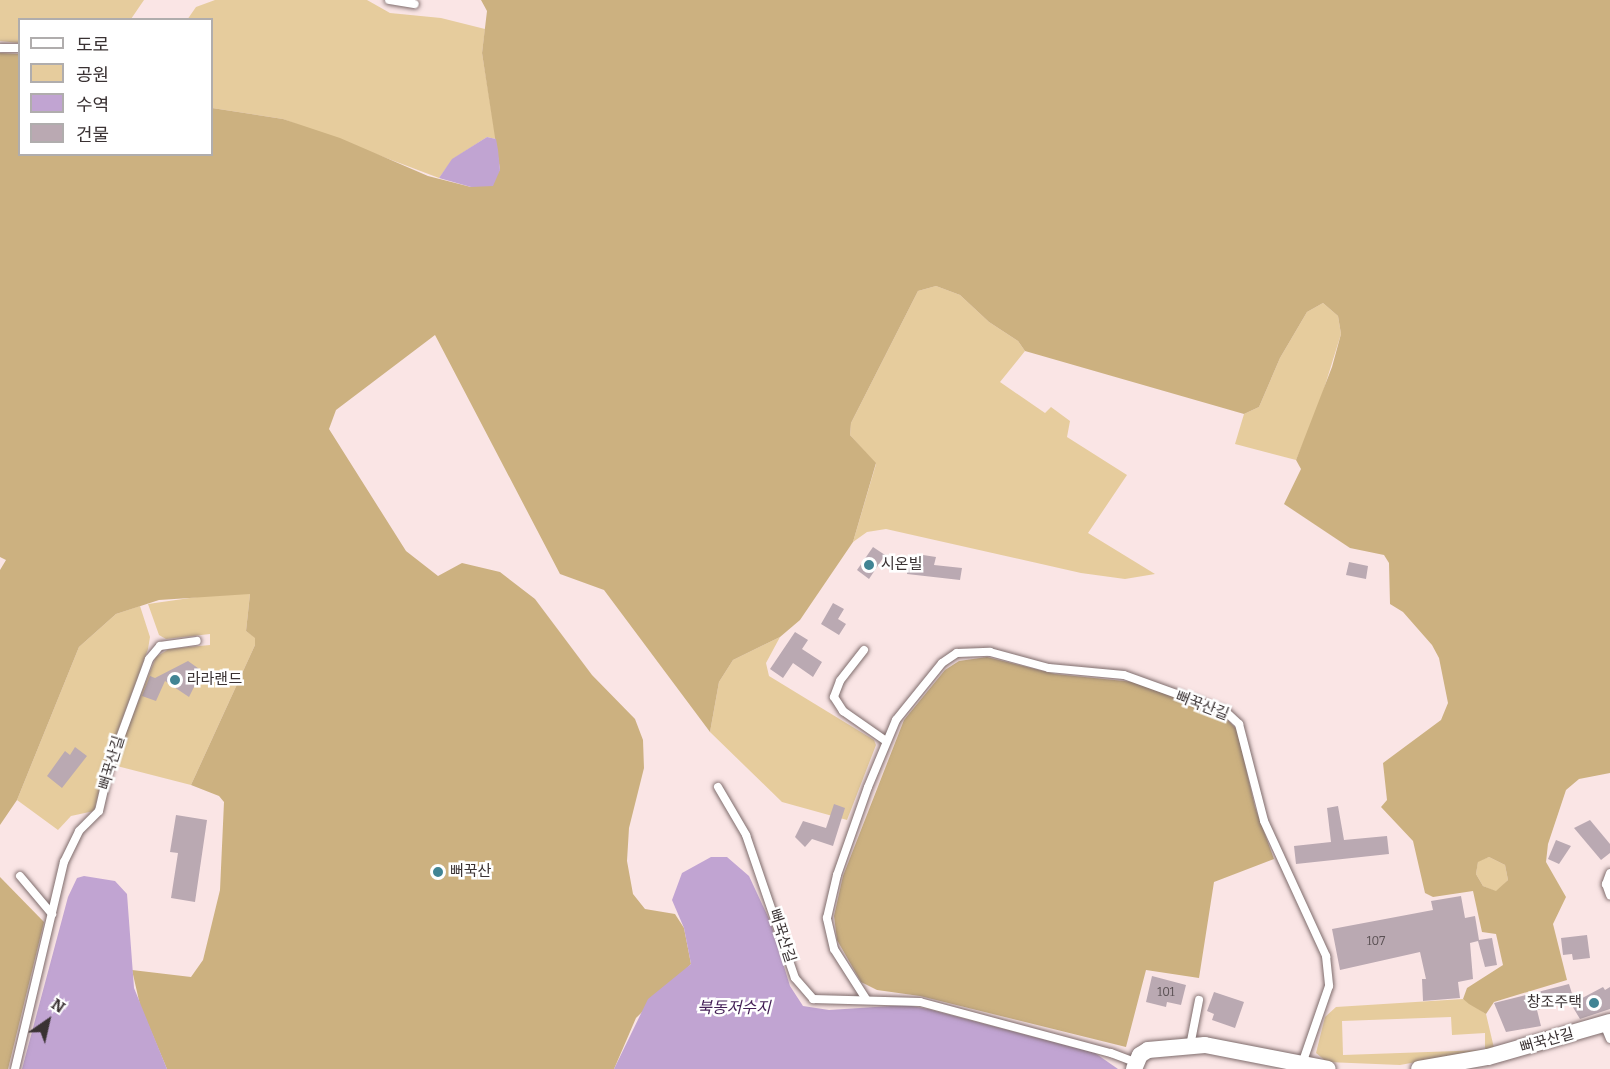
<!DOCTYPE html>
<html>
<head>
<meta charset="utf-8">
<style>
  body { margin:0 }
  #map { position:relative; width:1610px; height:1069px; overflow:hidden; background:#fae5e5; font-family:Bitter,"Noto Sans KR",serif }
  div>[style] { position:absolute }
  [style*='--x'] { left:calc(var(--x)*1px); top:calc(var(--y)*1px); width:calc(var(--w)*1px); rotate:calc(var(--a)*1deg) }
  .green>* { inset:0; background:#e6cc9d }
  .forest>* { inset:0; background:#ccb180 }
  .water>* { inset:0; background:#c1a4d2 }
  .building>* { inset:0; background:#baa9b2 }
  .roads { filter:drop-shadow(0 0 2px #7e6c6c) drop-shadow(0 0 2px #7e6c6c) }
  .service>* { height:8px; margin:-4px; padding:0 4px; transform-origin:4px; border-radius:4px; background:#fff }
  .minor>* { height:16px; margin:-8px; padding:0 8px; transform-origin:8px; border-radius:8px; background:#fff }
  .dots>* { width:16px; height:16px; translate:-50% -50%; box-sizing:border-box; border:3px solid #fff; border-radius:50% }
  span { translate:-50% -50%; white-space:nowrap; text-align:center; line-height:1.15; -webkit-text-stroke:5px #fff; paint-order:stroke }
  .number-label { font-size:12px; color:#5a5053 }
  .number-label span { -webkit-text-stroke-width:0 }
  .poi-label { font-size:15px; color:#3a3233 }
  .left { translate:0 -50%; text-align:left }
  .right { translate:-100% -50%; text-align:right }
  .street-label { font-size:15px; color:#3a3233 }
  .water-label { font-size:16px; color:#431e56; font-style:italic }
  .legend { position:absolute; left:18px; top:18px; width:195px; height:138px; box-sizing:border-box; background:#fff; border:2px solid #b0adad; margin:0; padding:8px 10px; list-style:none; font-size:18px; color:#3a3233 }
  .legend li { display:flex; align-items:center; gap:12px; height:30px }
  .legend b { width:30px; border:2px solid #b0adad }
  .north { position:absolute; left:18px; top:991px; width:60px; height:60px; -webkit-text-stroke:4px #fff; paint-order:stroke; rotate:34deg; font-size:16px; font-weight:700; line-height:24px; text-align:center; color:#3a3233 }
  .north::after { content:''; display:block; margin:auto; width:21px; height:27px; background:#3a3233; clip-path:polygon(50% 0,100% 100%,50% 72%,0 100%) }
</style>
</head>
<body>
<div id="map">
  <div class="green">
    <div style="clip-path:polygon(0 0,144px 0,131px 19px,20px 20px,19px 43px,0 41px)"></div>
    <div style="clip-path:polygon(215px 0,367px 0,390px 13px,441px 18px,485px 29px,482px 53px,496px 139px,487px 137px,453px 159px,439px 178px,283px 119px,212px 108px,212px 20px,187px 20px,196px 7px)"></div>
    <div style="clip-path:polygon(936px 286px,960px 295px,989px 322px,1018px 341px,1025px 351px,1000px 382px,1045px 413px,1051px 407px,1070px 421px,1067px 437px,1127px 475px,1088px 533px,1155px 574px,1125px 579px,1081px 573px,886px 529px,867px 532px,853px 542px,876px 464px,850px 435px,851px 423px,918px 291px)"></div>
    <div style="clip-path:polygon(1323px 303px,1338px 316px,1341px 334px,1318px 408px,1296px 460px,1235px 444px,1244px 414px,1259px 407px,1280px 358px,1307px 312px)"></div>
    <div style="clip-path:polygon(225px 593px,250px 594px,246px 631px,256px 638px,255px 645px,191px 785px,113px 765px,156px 657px,169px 649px,210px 645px,210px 634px,166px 639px,159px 635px,148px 604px)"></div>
    <div style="clip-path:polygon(140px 606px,150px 637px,148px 649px,106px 763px,94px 811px,71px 816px,58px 830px,17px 800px,79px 647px,116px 614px)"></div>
    <div style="clip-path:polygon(780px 637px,766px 663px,769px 676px,874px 740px,876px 745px,847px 820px,782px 802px,710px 732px,719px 682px,733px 660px)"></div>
    <div style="clip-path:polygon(1489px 857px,1505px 865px,1508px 880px,1497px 892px,1483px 886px,1476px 874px,1478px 861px)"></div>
    <div style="clip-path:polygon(evenodd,1463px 999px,1486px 1014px,1494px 1048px,1400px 1065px,1327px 1062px,1316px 1053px,1325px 1017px,1336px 1007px,1463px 999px,1451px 1017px,1452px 1035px,1485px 1033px,1485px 1050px,1343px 1055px,1342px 1021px,1451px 1017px)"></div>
  </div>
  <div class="forest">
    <div style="clip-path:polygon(evenodd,481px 0,1610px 0,1610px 773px,1579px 779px,1566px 790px,1548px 844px,1546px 862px,1566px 897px,1553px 924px,1567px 980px,1494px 1002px,1486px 1014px,1469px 1004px,1463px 999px,1467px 988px,1503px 965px,1496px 934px,1482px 932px,1473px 891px,1433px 897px,1425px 893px,1413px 841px,1381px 807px,1387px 800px,1383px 763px,1441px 720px,1448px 703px,1439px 658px,1432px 645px,1403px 612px,1390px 604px,1389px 563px,1384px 555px,1350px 548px,1284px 504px,1301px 469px,1296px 460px,1332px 367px,1341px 334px,1338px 316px,1323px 303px,1307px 312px,1280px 358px,1259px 407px,1244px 414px,1025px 351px,1018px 341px,989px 322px,960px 295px,936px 286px,918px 291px,851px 423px,850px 435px,876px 463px,853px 542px,800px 620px,780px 637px,733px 660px,719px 682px,710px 732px,604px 590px,560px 574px,435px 335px,336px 410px,329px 429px,406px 551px,438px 576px,462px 563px,500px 572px,535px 599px,592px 675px,635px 719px,643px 740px,644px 768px,629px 828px,627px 861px,633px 894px,645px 909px,675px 914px,684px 928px,691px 964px,636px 1018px,614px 1069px,167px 1069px,140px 1005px,132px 970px,191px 977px,203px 960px,220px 890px,224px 802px,219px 796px,191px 785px,255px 645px,255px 638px,246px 631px,250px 594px,159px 600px,116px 614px,79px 647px,17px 800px,0 825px,0 570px,6px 560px,0 557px,0 53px,19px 54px,20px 154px,212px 154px,212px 108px,283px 119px,340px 138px,428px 176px,471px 187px,500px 170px,482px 53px,487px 11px,481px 0,1489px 857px,1505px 865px,1508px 880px,1496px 891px,1483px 886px,1476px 874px,1478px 862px,1489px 857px)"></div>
    <div style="clip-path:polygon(987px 657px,1055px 674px,1134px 682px,1224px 716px,1237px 730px,1255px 807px,1274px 859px,1214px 882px,1199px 978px,1146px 970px,1126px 1047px,920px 996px,877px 990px,861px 982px,837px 940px,834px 916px,843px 876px,904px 720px,945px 670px,959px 661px)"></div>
    <div style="clip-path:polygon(0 877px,44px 922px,8px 1069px,0 1069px)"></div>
  </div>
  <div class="water">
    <div style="clip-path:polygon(487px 137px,496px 139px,498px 150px,500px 170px,493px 186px,471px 187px,439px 178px,452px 159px)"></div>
    <div style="clip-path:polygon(711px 857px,727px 857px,749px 876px,770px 921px,790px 986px,803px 1006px,829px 1010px,906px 1005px,928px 1009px,1095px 1053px,1118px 1069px,614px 1069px,648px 999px,691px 964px,684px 928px,672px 900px,682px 873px)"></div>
    <div style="clip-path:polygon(84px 876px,115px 881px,127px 894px,134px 988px,167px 1069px,22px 1069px,68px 897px,77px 878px)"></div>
  </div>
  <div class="building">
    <div style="clip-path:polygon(873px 547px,885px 555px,869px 579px,857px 570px)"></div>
    <div style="clip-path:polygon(923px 555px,936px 557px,934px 565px,962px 568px,960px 580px,907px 574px,909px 556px,923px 558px)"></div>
    <div style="clip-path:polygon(1349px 562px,1368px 566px,1366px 579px,1346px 575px)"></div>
    <div style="clip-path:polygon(833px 603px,844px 609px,838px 619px,846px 624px,839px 635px,821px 624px)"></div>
    <div style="clip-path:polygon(795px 632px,808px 640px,802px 649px,822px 662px,813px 677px,793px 663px,783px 678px,770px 669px)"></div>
    <div style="clip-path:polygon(188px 661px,202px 671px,189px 697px,165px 681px,156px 701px,142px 696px,150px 676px,155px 678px)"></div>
    <div style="clip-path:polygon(75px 747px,87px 756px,62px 788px,47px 776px,65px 751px,70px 755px)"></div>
    <div style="clip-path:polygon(834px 804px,845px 808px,833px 846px,812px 839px,805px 847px,795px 837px,803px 821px,826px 828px)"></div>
    <div style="clip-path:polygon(1338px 806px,1344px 840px,1387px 836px,1389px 854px,1296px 864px,1294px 846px,1331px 842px,1327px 808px)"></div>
    <div style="clip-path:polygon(176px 815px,207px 820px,195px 902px,171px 898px,178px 853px,170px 852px)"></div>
    <div style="clip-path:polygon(1590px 820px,1610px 844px,1610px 853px,1601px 860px,1574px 828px)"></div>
    <div style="clip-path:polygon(1556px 840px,1571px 846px,1559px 864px,1548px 859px)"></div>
    <div style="clip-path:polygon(1461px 896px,1465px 918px,1475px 916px,1479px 940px,1492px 938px,1497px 965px,1485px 967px,1478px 941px,1470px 943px,1473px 979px,1458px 982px,1460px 998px,1423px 1001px,1422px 979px,1426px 979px,1420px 952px,1340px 970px,1332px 929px,1433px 910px,1431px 901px)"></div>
    <div style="clip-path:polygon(1587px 935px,1590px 958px,1573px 960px,1572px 954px,1563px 955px,1561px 938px)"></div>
    <div style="clip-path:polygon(1152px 976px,1186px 985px,1181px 1005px,1167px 1002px,1166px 1007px,1146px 1002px)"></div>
    <div style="clip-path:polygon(1569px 984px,1574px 1000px,1537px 1010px,1541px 1026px,1506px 1032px,1494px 1003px)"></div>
    <div style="clip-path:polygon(1603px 987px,1605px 990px,1610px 987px,1610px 1009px,1580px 1019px,1571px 1004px)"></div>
    <div style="clip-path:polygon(1214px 992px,1244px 1002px,1235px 1028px,1212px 1020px,1214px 1014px,1207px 1011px)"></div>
  </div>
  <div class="roads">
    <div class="service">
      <div style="--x:389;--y:0;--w:26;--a:9"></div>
      <div style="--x:0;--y:48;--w:20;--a:0"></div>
      <div style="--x:864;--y:650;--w:39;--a:128"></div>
      <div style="--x:840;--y:681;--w:17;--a:111"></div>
      <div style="--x:834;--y:697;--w:17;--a:57"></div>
      <div style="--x:843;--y:711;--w:52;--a:34.9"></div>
      <div style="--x:718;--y:787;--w:56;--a:59.7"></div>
      <div style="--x:746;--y:835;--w:151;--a:71.1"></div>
      <div style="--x:795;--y:978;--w:28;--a:49"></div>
      <div style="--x:813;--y:999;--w:107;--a:1.6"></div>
      <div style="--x:920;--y:1002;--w:198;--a:15"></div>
      <div style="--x:1111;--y:1053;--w:26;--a:21"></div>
      <div style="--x:1610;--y:873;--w:12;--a:110"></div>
      <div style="--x:1606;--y:884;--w:12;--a:70"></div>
      <div style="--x:20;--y:876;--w:50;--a:49.9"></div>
      <div style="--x:866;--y:999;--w:59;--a:-122.6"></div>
      <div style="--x:834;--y:949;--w:32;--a:-103"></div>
      <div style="--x:827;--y:918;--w:44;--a:-76.9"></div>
      <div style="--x:837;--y:875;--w:93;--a:-70.6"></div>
      <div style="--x:868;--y:787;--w:73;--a:-67.3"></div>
      <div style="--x:896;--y:720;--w:73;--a:-51.1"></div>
      <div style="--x:942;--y:663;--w:18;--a:-34"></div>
      <div style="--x:957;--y:653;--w:33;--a:-2"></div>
      <div style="--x:990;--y:652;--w:61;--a:15.2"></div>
      <div style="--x:1049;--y:668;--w:75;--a:5.3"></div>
      <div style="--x:1124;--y:675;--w:109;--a:19.9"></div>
      <div style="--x:1226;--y:712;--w:18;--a:43"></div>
      <div style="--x:1239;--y:724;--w:100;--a:75.5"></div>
      <div style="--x:1264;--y:821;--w:149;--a:65.3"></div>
      <div style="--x:1326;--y:956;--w:30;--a:84"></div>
      <div style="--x:1329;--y:986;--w:83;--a:109.1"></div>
      <div style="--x:1604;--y:1024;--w:16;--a:68"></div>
      <div style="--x:1190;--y:1046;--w:47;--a:-78.9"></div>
      <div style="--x:15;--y:1069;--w:213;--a:-76.7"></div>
      <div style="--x:64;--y:862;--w:34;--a:-64"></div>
      <div style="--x:79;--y:831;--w:28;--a:-45"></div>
      <div style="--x:99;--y:811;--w:44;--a:-76.9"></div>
      <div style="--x:109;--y:768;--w:116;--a:-69.8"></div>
      <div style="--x:149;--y:659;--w:17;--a:-50"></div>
      <div style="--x:160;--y:646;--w:37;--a:-8"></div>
    </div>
    <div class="minor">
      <div style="--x:1134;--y:1069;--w:15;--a:-67"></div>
      <div style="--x:1140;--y:1055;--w:9;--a:-32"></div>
      <div style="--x:1148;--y:1050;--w:57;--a:-5"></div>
      <div style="--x:1205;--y:1045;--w:125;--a:11"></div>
      <div style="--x:1419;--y:1069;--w:70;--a:-9.9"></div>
      <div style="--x:1488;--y:1057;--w:127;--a:-16"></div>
    </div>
  </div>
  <div class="dots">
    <div style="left:869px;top:565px;background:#418494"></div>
    <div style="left:175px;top:680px;background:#418494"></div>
    <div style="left:438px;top:872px;background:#418494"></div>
    <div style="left:1594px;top:1003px;background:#418494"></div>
  </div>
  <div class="number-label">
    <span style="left:1376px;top:942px">107</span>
    <span style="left:1166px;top:993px">101</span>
  </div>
  <div class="poi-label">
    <span class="left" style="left:881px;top:565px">시온빌</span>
    <span class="left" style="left:187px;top:680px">라라랜드</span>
    <span class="left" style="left:450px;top:872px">뻐꾹산</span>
    <span class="right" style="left:1582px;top:1003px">창조주택</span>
  </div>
  <div class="street-label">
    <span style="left:1202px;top:706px;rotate:21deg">뻐꾹산길</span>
    <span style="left:112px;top:763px;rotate:-73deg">뻐꾹산길</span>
    <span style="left:782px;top:936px;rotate:72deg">뻐꾹산길</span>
    <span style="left:1547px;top:1041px;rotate:-16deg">뻐꾹산길</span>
  </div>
  <div class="water-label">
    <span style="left:734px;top:1008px">북동저수지</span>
  </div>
  <ul class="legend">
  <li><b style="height:8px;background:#fff"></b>도로</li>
  <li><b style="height:16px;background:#e6cc9d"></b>공원</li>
  <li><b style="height:16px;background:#c1a4d2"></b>수역</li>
  <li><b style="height:16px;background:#baa9b2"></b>건물</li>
  </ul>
  <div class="north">N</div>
</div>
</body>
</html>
